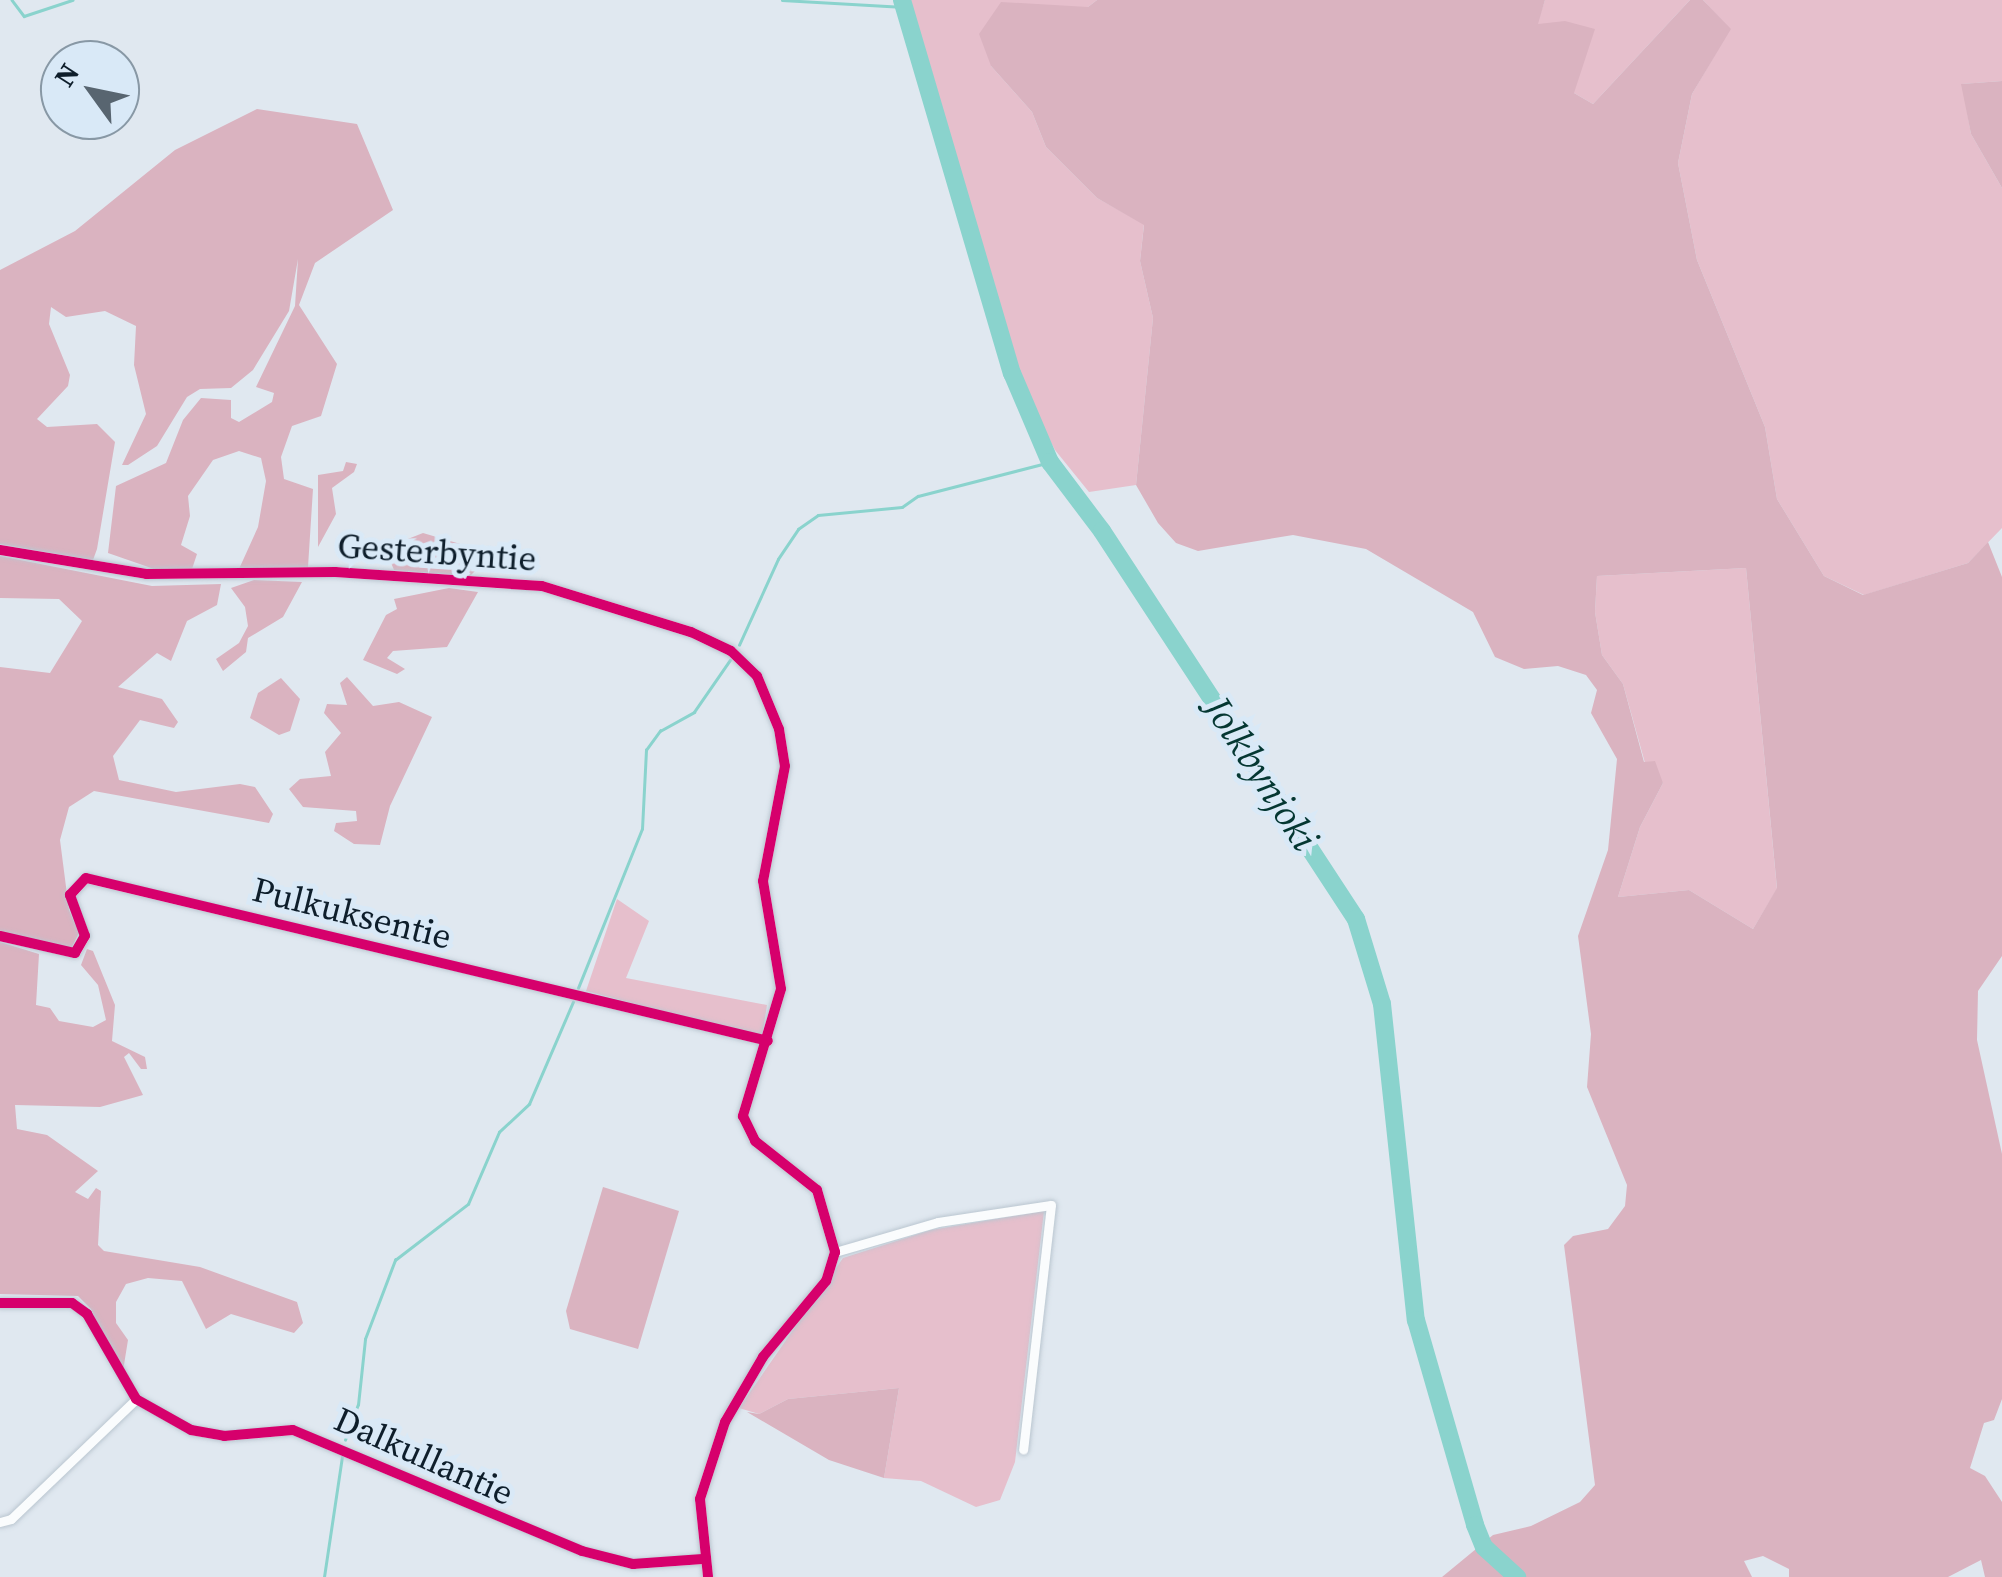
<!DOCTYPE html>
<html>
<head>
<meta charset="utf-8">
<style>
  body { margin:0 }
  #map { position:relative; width:2002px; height:1577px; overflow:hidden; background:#e0e8f0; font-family:"Source Serif 4",serif }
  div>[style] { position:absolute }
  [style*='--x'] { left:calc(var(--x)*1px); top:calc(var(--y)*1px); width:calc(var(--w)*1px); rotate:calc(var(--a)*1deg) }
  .green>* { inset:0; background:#e6bfcc }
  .forest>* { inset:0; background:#dab3c0 }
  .stream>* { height:2.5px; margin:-1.25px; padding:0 1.25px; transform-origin:1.25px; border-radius:1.25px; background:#8ad3cd }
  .river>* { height:18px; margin:-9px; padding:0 9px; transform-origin:9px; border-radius:9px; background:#8ad3cd }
  .roads { filter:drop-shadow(0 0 2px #bac6d0) drop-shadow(0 0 2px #bac6d0) }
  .minor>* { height:9px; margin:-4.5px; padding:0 4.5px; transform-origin:4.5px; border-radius:4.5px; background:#fafcfd }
  .tertiary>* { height:10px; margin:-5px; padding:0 5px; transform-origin:5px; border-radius:5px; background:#fafcfd }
  .cycleway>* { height:10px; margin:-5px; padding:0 5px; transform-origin:5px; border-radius:5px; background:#d6006c }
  span { translate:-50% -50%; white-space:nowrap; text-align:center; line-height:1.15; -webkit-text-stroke:10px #d9e9f7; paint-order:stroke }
  .street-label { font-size:35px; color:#0e1e2b }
  .water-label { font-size:38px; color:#043732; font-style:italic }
  .north { position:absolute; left:40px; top:40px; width:100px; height:100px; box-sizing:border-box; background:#d9e9f7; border:2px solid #8898a5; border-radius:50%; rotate:303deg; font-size:28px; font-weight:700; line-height:40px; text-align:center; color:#0e1e2b }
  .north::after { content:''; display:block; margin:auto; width:35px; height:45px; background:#586570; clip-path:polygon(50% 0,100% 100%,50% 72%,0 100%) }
</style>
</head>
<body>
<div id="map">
  <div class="green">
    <div style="clip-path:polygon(908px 0,1097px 0,1088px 7px,1059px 7px,991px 66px,1032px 112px,1046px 147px,1097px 198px,1144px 224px,1140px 261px,1153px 318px,1136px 485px,1089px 492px,1055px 450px,1021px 385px)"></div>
    <div style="clip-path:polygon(1545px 0,1690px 0,1593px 104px,1574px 93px,1537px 24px)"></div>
    <div style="clip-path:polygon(1703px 0,2002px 0,2002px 81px,1962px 84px,1971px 134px,2002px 188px,2002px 528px,1968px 563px,1864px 595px,1824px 576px,1777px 499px,1765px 427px,1697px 260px,1678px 163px,1692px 94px,1730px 29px)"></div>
    <div style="clip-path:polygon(1746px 568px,1777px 889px,1753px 929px,1689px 890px,1618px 897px,1640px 827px,1663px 783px,1645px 763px,1623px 684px,1602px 655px,1595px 612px,1597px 576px)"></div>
    <div style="clip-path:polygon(617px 899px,649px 921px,626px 978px,767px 1005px,762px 1037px,586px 991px)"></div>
    <div style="clip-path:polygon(1044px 1211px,1015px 1462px,1000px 1500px,976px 1507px,921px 1481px,884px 1478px,899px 1388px,788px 1399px,759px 1414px,739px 1408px,843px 1258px,931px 1230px)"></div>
  </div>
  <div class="forest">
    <div style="clip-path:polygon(evenodd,1097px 0,1545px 0,1538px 24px,1565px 21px,1595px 29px,1574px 93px,1593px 104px,1690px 0,1703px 0,1731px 29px,1692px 94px,1678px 163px,1697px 260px,1765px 427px,1777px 499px,1824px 576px,1863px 595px,1968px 563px,1988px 542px,2002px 577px,2002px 956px,1978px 991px,1977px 1040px,2002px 1154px,2002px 1399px,1994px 1420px,1984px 1423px,1970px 1468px,1985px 1476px,2002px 1502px,2002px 1577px,1985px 1577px,1981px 1560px,1948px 1577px,1789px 1577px,1789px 1569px,1763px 1556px,1744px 1561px,1752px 1577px,1442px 1577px,1493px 1535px,1531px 1526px,1580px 1502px,1595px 1485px,1564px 1245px,1573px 1236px,1608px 1229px,1625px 1206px,1627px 1185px,1587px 1087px,1591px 1034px,1578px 936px,1608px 850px,1617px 759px,1591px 713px,1597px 690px,1586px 675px,1558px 666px,1524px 669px,1495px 657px,1473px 612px,1366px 549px,1293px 535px,1198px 551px,1176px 543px,1158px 523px,1136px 485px,1153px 318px,1140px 261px,1144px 225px,1097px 198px,1046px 147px,1032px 112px,991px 66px,979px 34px,1001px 2px,1088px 7px,1097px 0,1746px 568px,1777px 888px,1753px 929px,1689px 890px,1618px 897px,1640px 827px,1663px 783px,1655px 761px,1644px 762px,1623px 684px,1602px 655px,1595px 612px,1597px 576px,1746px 568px)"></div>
    <div style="clip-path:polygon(2002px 81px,2002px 188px,1971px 134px,1961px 84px)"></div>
    <div style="clip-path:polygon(257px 109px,357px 124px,393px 210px,315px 263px,299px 305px,337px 364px,321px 416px,292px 426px,281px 457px,284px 479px,313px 489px,308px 567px,239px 569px,258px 527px,266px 481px,261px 458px,239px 451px,213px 460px,188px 496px,190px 516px,181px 545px,197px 554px,192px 569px,154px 569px,108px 553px,116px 486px,166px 463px,183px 420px,201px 398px,231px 400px,231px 418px,239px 422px,272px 402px,274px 393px,256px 387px,295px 306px,298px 259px,289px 311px,253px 370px,231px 388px,200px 389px,187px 397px,157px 446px,128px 465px,122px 465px,146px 414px,134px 365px,136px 326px,105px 311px,66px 317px,51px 307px,49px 324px,70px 375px,68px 386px,37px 419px,47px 427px,97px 424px,115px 442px,97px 549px,93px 560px,0 544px,0 270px,75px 231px,175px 150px)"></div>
    <div style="clip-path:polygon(346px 462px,357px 464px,354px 472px,332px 488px,336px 514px,318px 547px,318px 475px,343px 471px)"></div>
    <div style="clip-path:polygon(423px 533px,484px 551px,487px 559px,470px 576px,394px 570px,385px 548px)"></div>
    <div style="clip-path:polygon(0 556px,152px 586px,221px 584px,217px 605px,187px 621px,171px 661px,157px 653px,118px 687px,162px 699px,178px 722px,174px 728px,140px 720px,113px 756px,119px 780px,176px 792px,240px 784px,255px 787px,273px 814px,269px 823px,94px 791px,69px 807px,60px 840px,69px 910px,79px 933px,71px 949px,0 931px,0 667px,50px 673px,82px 621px,59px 599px,0 598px)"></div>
    <div style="clip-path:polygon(254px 580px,302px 582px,283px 617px,248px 638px,246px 652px,223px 671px,216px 659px,239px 643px,248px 626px,245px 607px,231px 588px)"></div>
    <div style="clip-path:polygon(449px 588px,478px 592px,447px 647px,393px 651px,387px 658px,405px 669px,397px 674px,363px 660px,386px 615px,397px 609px,394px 599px)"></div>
    <div style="clip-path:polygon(347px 677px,373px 706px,399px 702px,432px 717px,390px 806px,380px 845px,354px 844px,334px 831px,336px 823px,357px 821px,356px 811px,303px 807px,289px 789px,300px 779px,331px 776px,325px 752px,341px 733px,324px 713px,327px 704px,347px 705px,340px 683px)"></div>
    <div style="clip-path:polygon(281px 678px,300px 699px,290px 731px,279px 735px,250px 718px,258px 693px)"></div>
    <div style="clip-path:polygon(0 942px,39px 954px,36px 1005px,50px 1008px,59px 1021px,93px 1027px,106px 1020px,98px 985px,81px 965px,87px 949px,93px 951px,115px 1005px,112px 1041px,145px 1057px,147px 1069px,141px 1069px,129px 1053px,124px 1057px,143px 1095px,100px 1107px,15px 1105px,17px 1129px,47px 1135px,98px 1171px,75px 1192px,88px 1199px,96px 1188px,101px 1191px,98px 1245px,104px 1251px,200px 1267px,297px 1302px,303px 1323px,294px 1333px,231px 1314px,206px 1329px,182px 1281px,148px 1278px,126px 1284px,116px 1302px,116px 1323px,128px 1340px,122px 1377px,91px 1309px,78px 1296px,0 1294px)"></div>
    <div style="clip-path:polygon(603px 1187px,679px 1211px,638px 1349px,570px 1329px,566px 1311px)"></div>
    <div style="clip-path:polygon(899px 1388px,884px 1478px,829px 1460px,747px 1412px,759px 1414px,788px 1399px)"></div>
  </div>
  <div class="stream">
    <div style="--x:12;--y:0;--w:20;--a:53"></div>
    <div style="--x:24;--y:16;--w:51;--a:-18.4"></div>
    <div style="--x:782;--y:0;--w:122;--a:3.3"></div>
    <div style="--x:739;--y:645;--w:94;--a:-65.6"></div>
    <div style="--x:778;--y:559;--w:36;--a:-56"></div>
    <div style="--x:798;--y:529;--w:24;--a:-35"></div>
    <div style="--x:818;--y:515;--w:84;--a:-5.4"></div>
    <div style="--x:902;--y:507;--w:19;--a:-35"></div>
    <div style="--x:918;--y:496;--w:136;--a:-14.4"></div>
    <div style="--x:578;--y:988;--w:171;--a:-68.1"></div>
    <div style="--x:642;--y:829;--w:79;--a:-87.1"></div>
    <div style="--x:646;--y:750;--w:24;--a:-54"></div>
    <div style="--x:660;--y:731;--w:39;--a:-29"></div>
    <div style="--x:694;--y:712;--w:63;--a:-55.3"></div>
    <div style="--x:345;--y:1440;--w:37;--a:-70"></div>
    <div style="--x:358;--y:1405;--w:66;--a:-83.9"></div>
    <div style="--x:365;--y:1339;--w:85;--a:-69.2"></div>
    <div style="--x:395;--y:1260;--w:92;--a:-37.5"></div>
    <div style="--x:468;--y:1204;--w:78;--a:-66.7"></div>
    <div style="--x:499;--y:1132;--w:41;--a:-43"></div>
    <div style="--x:529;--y:1104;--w:111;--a:-66.7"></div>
    <div style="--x:324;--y:1577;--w:121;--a:-81.5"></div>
  </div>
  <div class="river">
    <div style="--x:902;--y:0;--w:389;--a:73.6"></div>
    <div style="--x:1012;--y:373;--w:97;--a:66.9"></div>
    <div style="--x:1050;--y:462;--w:86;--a:53"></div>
    <div style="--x:1102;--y:531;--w:464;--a:56.8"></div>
    <div style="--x:1356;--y:919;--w:89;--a:73"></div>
    <div style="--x:1382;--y:1004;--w:318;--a:83.9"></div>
    <div style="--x:1416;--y:1320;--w:213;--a:73.9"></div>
    <div style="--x:1475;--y:1525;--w:24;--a:68"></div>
    <div style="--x:1484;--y:1547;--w:45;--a:42.3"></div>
  </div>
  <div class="roads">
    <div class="minor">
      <div style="--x:0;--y:936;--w:77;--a:12.8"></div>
      <div style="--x:75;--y:953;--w:20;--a:-60"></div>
      <div style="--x:85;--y:936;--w:44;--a:-110.1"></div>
      <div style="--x:70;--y:895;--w:23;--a:-47"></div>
      <div style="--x:86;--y:878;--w:701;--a:13.44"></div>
      <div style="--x:835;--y:1252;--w:107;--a:-16.2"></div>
      <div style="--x:938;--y:1222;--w:114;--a:-8.6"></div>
      <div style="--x:1051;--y:1205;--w:246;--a:96.5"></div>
      <div style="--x:0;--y:1303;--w:72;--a:0"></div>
      <div style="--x:72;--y:1303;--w:19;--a:36"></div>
      <div style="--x:87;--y:1314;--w:98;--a:60"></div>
      <div style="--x:136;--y:1399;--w:63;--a:29.4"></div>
      <div style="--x:191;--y:1430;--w:34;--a:10"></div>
      <div style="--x:224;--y:1436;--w:69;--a:-5"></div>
      <div style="--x:293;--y:1430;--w:313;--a:22.7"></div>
      <div style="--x:582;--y:1551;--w:53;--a:14.3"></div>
      <div style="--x:633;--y:1564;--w:70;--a:-4.1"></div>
      <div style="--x:0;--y:1522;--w:11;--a:-15"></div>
      <div style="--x:11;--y:1519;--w:173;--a:-43.8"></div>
    </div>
    <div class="tertiary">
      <div style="--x:0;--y:550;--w:148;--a:9.3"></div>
      <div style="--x:146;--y:574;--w:189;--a:-0.6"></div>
      <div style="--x:335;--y:572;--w:207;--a:3.9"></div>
      <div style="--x:542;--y:586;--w:156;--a:17.2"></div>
      <div style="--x:691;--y:632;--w:44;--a:25.4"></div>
      <div style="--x:731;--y:651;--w:36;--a:44"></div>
      <div style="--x:757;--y:676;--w:57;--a:67.5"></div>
      <div style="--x:779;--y:729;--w:37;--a:81"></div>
      <div style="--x:785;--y:766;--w:117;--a:100.8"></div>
      <div style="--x:763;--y:881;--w:109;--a:80.5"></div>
      <div style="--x:781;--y:989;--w:133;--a:106.7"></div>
      <div style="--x:743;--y:1116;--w:28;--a:64"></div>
      <div style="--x:755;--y:1141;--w:79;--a:38.3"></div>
      <div style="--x:817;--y:1190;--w:65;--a:73.8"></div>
      <div style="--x:835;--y:1252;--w:30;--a:107"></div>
      <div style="--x:826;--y:1281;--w:99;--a:129.7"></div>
      <div style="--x:763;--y:1357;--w:75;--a:120.3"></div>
      <div style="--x:725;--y:1422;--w:81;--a:108"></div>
      <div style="--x:700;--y:1499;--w:78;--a:84.1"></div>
    </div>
  </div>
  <div class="cycleway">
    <div style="--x:0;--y:550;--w:148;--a:9.3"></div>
    <div style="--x:146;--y:574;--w:189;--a:-0.6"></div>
    <div style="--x:335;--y:572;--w:207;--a:3.9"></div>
    <div style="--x:542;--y:586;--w:156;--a:17.2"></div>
    <div style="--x:691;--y:632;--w:44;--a:25.4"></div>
    <div style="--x:731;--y:651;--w:36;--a:44"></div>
    <div style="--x:757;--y:676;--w:57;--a:67.5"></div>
    <div style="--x:779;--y:729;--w:37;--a:81"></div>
    <div style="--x:785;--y:766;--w:117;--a:100.8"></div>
    <div style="--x:763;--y:881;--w:109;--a:80.5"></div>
    <div style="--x:781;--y:989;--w:133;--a:106.7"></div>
    <div style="--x:743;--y:1116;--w:28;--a:64"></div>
    <div style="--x:755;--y:1141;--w:79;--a:38.3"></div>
    <div style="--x:817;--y:1190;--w:65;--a:73.8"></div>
    <div style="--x:835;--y:1252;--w:30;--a:107"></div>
    <div style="--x:826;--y:1281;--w:99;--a:129.7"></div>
    <div style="--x:763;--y:1357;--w:75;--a:120.3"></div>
    <div style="--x:725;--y:1422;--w:81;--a:108"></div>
    <div style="--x:700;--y:1499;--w:78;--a:84.1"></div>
    <div style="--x:0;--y:936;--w:77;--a:12.8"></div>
    <div style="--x:75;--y:953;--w:20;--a:-60"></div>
    <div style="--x:85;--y:936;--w:44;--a:-110.1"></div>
    <div style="--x:70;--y:895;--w:23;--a:-47"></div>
    <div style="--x:86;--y:878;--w:701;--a:13.44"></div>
    <div style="--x:0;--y:1303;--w:72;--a:0"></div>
    <div style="--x:72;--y:1303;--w:19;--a:36"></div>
    <div style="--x:87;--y:1314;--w:98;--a:60"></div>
    <div style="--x:136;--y:1399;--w:63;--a:29.4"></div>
    <div style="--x:191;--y:1430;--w:34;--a:10"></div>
    <div style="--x:224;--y:1436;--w:69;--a:-5"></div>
    <div style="--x:293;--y:1430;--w:313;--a:22.7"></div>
    <div style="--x:582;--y:1551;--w:53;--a:14.3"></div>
    <div style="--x:633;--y:1564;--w:70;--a:-4.1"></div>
  </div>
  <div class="street-label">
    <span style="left:437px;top:552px;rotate:4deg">Gesterbyntie</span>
    <span style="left:352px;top:913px;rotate:14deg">Pulkuksentie</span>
    <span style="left:424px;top:1456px;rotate:24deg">Dalkullantie</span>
  </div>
  <div class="water-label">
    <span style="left:1261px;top:774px;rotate:57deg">Jolkbynjoki</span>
  </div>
  <div class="north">N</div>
</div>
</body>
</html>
